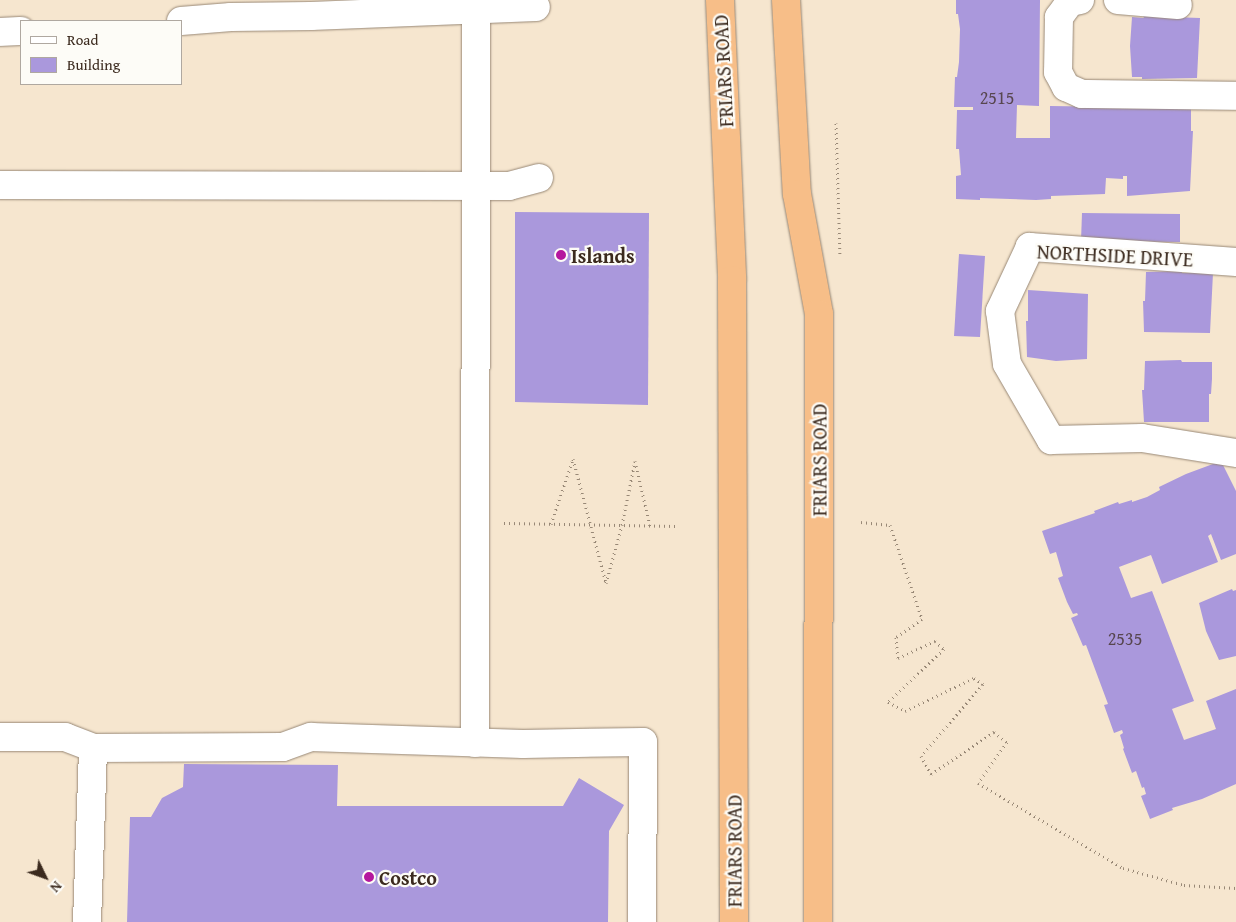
<!DOCTYPE html>
<html>
<head>
<meta charset="utf-8">
<style>
  body { margin:0 }
  #map { position:relative; width:1236px; height:922px; overflow:hidden; background:#f6e6cf; font-family:"Gentium Book Plus",serif }
  div>[style] { position:absolute }
  [style*='--x'] { left:calc(var(--x)*1px); top:calc(var(--y)*1px); width:calc(var(--w)*1px); rotate:calc(var(--a)*1deg) }
  .building>* { inset:0; background:#aa98dc }
  .path>* { height:3px; margin-top:-1.5px; transform-origin:0; background:repeating-linear-gradient(90deg,#988876 0 1px,transparent 0 5px) }
  .roads { filter:drop-shadow(0 0 1px #988876) drop-shadow(0 0 1px #988876) }
  .minor>* { height:28px; margin:-14px; padding:0 14px; transform-origin:14px; border-radius:14px; background:#fff }
  .highway>* { height:28px; margin:-14px; padding:0 14px; transform-origin:14px; border-radius:14px; background:#f7be88 }
  .dots>* { width:14px; height:14px; translate:-50% -50%; box-sizing:border-box; border:2px solid #fdfcf7; border-radius:50% }
  span { translate:-50% -50%; white-space:nowrap; text-align:center; line-height:1.15; -webkit-text-stroke:4.5px #fdfcf7; paint-order:stroke }
  .number-label { font-size:18px; color:#57464e }
  .number-label span { -webkit-text-stroke-width:0 }
  .street-label { font-size:20px; color:#3b2a1e }
  .poi-label { font-size:20px; color:#3b2a1e; font-weight:700 }
  .left { translate:0 -50%; text-align:left }
  .legend { position:absolute; left:20px; top:20px; width:162px; height:65px; box-sizing:border-box; background:#fdfcf7; border:1px solid #afa8a0; margin:0; padding:6px 9px; list-style:none; font-size:15px; color:#3b2a1e }
  .legend li { display:flex; align-items:center; gap:10px; height:25px }
  .legend b { width:25px; border:1px solid #afa8a0 }
  .north { position:absolute; left:20px; top:852px; width:50px; height:50px; -webkit-text-stroke:4px #fdfcf7; paint-order:stroke; rotate:132deg; font-size:14px; font-weight:700; line-height:20px; text-align:center; color:#3b2a1e }
  .north::after { content:''; display:block; margin:auto; width:18px; height:22px; background:#3b2a1e; clip-path:polygon(50% 0,100% 100%,50% 72%,0 100%) }
</style>
</head>
<body>
<div id="map">
  <div class="building">
    <div style="clip-path:polygon(956px 0,1040px 0,1039px 106px,1017px 105px,1016px 138px,1050px 138px,1050px 106px,1191px 108px,1191px 131px,1193px 131px,1190px 191px,1127px 196px,1127px 176px,1123px 176px,1123px 179px,1106px 178px,1105px 194px,1051px 196px,1051px 199px,1036px 200px,980px 198px,980px 200px,956px 199px,956px 176px,961px 175px,959px 149px,956px 149px,957px 110px,973px 110px,973px 107px,954px 107px,955px 77px,957px 77px,959px 62px,960px 29px,958px 14px,956px 14px)"></div>
    <div style="clip-path:polygon(1143px 16px,1200px 18px,1197px 78px,1142px 79px,1142px 77px,1132px 77px,1130px 46px,1132px 17px,1144px 18px)"></div>
    <div style="clip-path:polygon(515px 212px,649px 213px,648px 405px,515px 402px)"></div>
    <div style="clip-path:polygon(1082px 213px,1180px 214px,1180px 242px,1081px 241px)"></div>
    <div style="clip-path:polygon(959px 254px,985px 256px,980px 337px,954px 336px)"></div>
    <div style="clip-path:polygon(1182px 271px,1182px 273px,1213px 273px,1210px 333px,1144px 332px,1143px 301px,1145px 301px,1146px 272px)"></div>
    <div style="clip-path:polygon(1028px 290px,1088px 294px,1087px 359px,1056px 361px,1027px 357px,1026px 321px,1028px 321px)"></div>
    <div style="clip-path:polygon(1181px 360px,1182px 362px,1212px 362px,1212px 379px,1211px 394px,1209px 394px,1209px 422px,1144px 422px,1142px 390px,1144px 390px,1145px 361px)"></div>
    <div style="clip-path:polygon(1221px 461px,1236px 491px,1236px 554px,1221px 560px,1211px 534px,1208px 536px,1218px 562px,1162px 584px,1151px 555px,1119px 567px,1131px 598px,1152px 591px,1194px 701px,1172px 709px,1184px 740px,1216px 729px,1206px 701px,1236px 689px,1236px 784px,1202px 799px,1172px 808px,1173px 810px,1150px 819px,1141px 796px,1146px 794px,1144px 787px,1142px 788px,1136px 771px,1132px 773px,1123px 749px,1124px 748px,1120px 735px,1123px 733px,1122px 730px,1114px 733px,1104px 705px,1108px 704px,1086px 645px,1083px 646px,1071px 618px,1078px 615px,1077px 613px,1073px 614px,1067px 602px,1058px 578px,1063px 576px,1056px 552px,1050px 554px,1042px 531px,1095px 513px,1094px 511px,1118px 502px,1119px 504px,1132px 500px,1132px 502px,1147px 497px,1160px 490px,1159px 487px,1186px 474px)"></div>
    <div style="clip-path:polygon(1232px 589px,1233px 591px,1236px 590px,1236px 656px,1219px 660px,1206px 631px,1199px 603px)"></div>
    <div style="clip-path:polygon(184px 764px,338px 765px,337px 806px,563px 806px,579px 778px,624px 805px,609px 831px,608px 922px,127px 922px,130px 817px,151px 817px,162px 798px,183px 787px)"></div>
  </div>
  <div class="path">
    <div style="--x:836;--y:123;--w:133;--a:88.3"></div>
    <div style="--x:861;--y:522;--w:29;--a:6"></div>
    <div style="--x:890;--y:525;--w:99;--a:71.2"></div>
    <div style="--x:922;--y:619;--w:32;--a:145"></div>
    <div style="--x:896;--y:637;--w:21;--a:85"></div>
    <div style="--x:898;--y:658;--w:41;--a:-24.7"></div>
    <div style="--x:935;--y:641;--w:12;--a:42"></div>
    <div style="--x:944;--y:649;--w:77;--a:136.6"></div>
    <div style="--x:888;--y:702;--w:19;--a:28"></div>
    <div style="--x:905;--y:711;--w:76;--a:-25.6"></div>
    <div style="--x:974;--y:678;--w:11;--a:34"></div>
    <div style="--x:983;--y:684;--w:95;--a:130.7"></div>
    <div style="--x:921;--y:756;--w:21;--a:61"></div>
    <div style="--x:931;--y:774;--w:76;--a:-33.7"></div>
    <div style="--x:994;--y:732;--w:16;--a:38"></div>
    <div style="--x:1007;--y:742;--w:50;--a:125.3"></div>
    <div style="--x:978;--y:783;--w:168;--a:30.4"></div>
    <div style="--x:1123;--y:868;--w:63;--a:15.6"></div>
    <div style="--x:1184;--y:885;--w:52;--a:3.3"></div>
    <div style="--x:504;--y:523;--w:172;--a:1"></div>
    <div style="--x:551;--y:524;--w:69;--a:-71.3"></div>
    <div style="--x:573;--y:459;--w:128;--a:75.1"></div>
    <div style="--x:606;--y:583;--w:60;--a:-74.6"></div>
    <div style="--x:622;--y:525;--w:65;--a:-78.5"></div>
    <div style="--x:635;--y:461;--w:67;--a:77"></div>
  </div>
  <div class="roads">
    <div class="minor">
      <div style="--x:1080;--y:0;--w:10;--a:169"></div>
      <div style="--x:1070;--y:2;--w:19;--a:126"></div>
      <div style="--x:1059;--y:17;--w:55;--a:91"></div>
      <div style="--x:1058;--y:72;--w:17;--a:62"></div>
      <div style="--x:1066;--y:87;--w:17;--a:24"></div>
      <div style="--x:1082;--y:94;--w:154;--a:0.7"></div>
      <div style="--x:1118;--y:0;--w:60;--a:4.8"></div>
      <div style="--x:181;--y:21;--w:50;--a:-4.6"></div>
      <div style="--x:231;--y:17;--w:80;--a:-0.7"></div>
      <div style="--x:311;--y:16;--w:225;--a:-2.3"></div>
      <div style="--x:0;--y:32;--w:21;--a:-3"></div>
      <div style="--x:0;--y:185;--w:509;--a:0.11"></div>
      <div style="--x:509;--y:186;--w:31;--a:-15"></div>
      <div style="--x:1236;--y:262;--w:207;--a:-175.8"></div>
      <div style="--x:1030;--y:247;--w:71;--a:115.1"></div>
      <div style="--x:1000;--y:311;--w:53;--a:82.5"></div>
      <div style="--x:1007;--y:364;--w:88;--a:59.9"></div>
      <div style="--x:1051;--y:440;--w:91;--a:-1.3"></div>
      <div style="--x:1142;--y:438;--w:95;--a:9.1"></div>
      <div style="--x:0;--y:737;--w:65;--a:0"></div>
      <div style="--x:65;--y:737;--w:30;--a:21"></div>
      <div style="--x:475;--y:743;--w:734;--a:-89.92"></div>
      <div style="--x:87;--y:922;--w:174;--a:-88"></div>
      <div style="--x:93;--y:748;--w:190;--a:-0.3"></div>
      <div style="--x:283;--y:747;--w:30;--a:-20"></div>
      <div style="--x:311;--y:737;--w:212;--a:1.9"></div>
      <div style="--x:523;--y:744;--w:120;--a:-1"></div>
      <div style="--x:643;--y:742;--w:180;--a:90.3"></div>
    </div>
    <div class="highway">
      <div style="--x:720;--y:0;--w:280;--a:87.5"></div>
      <div style="--x:732;--y:280;--w:642;--a:89.82"></div>
      <div style="--x:786;--y:0;--w:194;--a:86.8"></div>
      <div style="--x:797;--y:194;--w:122;--a:79.6"></div>
      <div style="--x:819;--y:314;--w:608;--a:90.09"></div>
    </div>
  </div>
  <div class="dots">
    <div style="left:561px;top:255px;background:#b5179e"></div>
    <div style="left:369px;top:877px;background:#b5179e"></div>
  </div>
  <div class="number-label">
    <span style="left:997px;top:98px">2515</span>
    <span style="left:1125px;top:639px">2535</span>
  </div>
  <div class="street-label">
    <span style="left:723px;top:71px;rotate:-93deg">FRIARS ROAD</span>
    <span style="left:1115px;top:255px;rotate:3deg">NORTHSIDE DRIVE</span>
    <span style="left:819px;top:460px;rotate:-90deg">FRIARS ROAD</span>
    <span style="left:734px;top:851px;rotate:-90deg">FRIARS ROAD</span>
  </div>
  <div class="poi-label">
    <span class="left" style="left:571px;top:255px">Islands</span>
    <span class="left" style="left:379px;top:877px">Costco</span>
  </div>
  <ul class="legend">
  <li><b style="height:6px;background:#fff"></b>Road</li>
  <li><b style="height:14px;background:#aa98dc"></b>Building</li>
  </ul>
  <div class="north">N</div>
</div>
</body>
</html>
